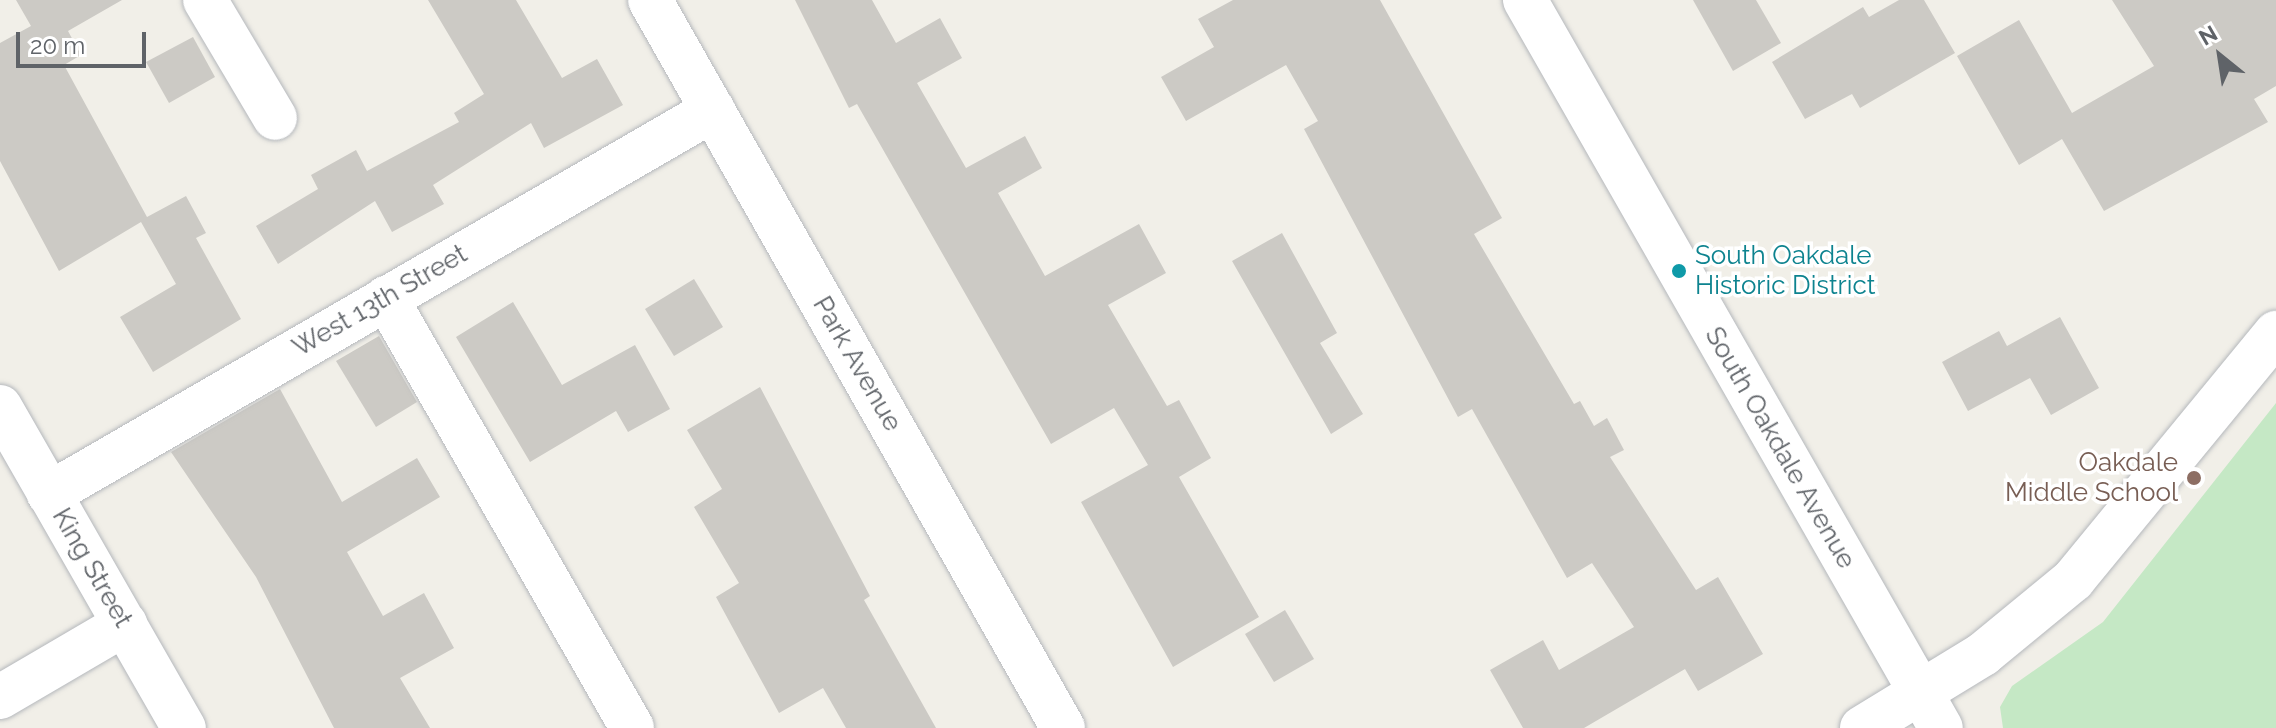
<!DOCTYPE html>
<html>
<head>
<meta charset="utf-8">
<style>
  body { margin:0 }
  #map { position:relative; width:2276px; height:728px; overflow:hidden; background:#f1efe8; font-family:Raleway,sans-serif }
  div>[style] { position:absolute }
  [style*='--x'] { left:calc(var(--x)*1px); top:calc(var(--y)*1px); width:calc(var(--w)*1px); rotate:calc(var(--a)*1deg) }
  .green>* { inset:0; background:#c5e8c5 }
  .building>* { inset:0; background:#cccac5 }
  .roads { filter:drop-shadow(0 0 2px #b5b8bc) drop-shadow(0 0 2px #b5b8bc) }
  .minor>* { height:44px; margin:-22px; padding:0 22px; transform-origin:22px; border-radius:22px; background:#fff }
  .dots>* { width:22px; height:22px; translate:-50% -50%; box-sizing:border-box; border:4px solid #fff; border-radius:50% }
  span { translate:-50% -50%; white-space:nowrap; text-align:center; line-height:1.15; -webkit-text-stroke:7px #fff; paint-order:stroke }
  .culture-label { font-size:26px; color:#0d838f }
  .left { translate:0 -50%; text-align:left }
  .street-label { font-size:26px; color:#5f6368 }
  .education-label { font-size:26px; color:#785e54 }
  .right { translate:-100% -50%; text-align:right }
  .north { position:absolute; left:2180px; top:16px; width:80px; height:80px; -webkit-text-stroke:6px #fff; paint-order:stroke; rotate:330deg; font-size:22px; font-weight:700; line-height:32px; text-align:center; color:#5f6368 }
  .north::after { content:''; display:block; margin:auto; width:28px; height:36px; background:#5f6368; clip-path:polygon(50% 0,100% 100%,50% 72%,0 100%) }
  .scale { position:absolute; left:16px; top:32px; width:130px; height:36px; box-sizing:border-box; border:4px solid #5f6368; border-top:0; padding-left:10px; font-size:24px; line-height:28px; white-space:nowrap; color:#5f6368; -webkit-text-stroke:6px #fff; paint-order:stroke }
</style>
</head>
<body>
<div id="map">
  <div class="green">
    <div style="clip-path:polygon(2276px 403px,2276px 728px,2003px 728px,2000px 707px,2012px 686px,2103px 622px)"></div>
  </div>
  <div class="building">
    <div style="clip-path:polygon(16px 0,122px 0,68px 31px,81px 55px,64px 65px,147px 217px,186px 196px,206px 233px,196px 238px,241px 319px,153px 372px,120px 317px,176px 284px,141px 222px,59px 271px,0 161px,0 43px,31px 26px)"></div>
    <div style="clip-path:polygon(428px 0,516px 0,562px 78px,597px 59px,623px 105px,544px 148px,531px 123px,433px 185px,444px 204px,392px 232px,375px 201px,278px 264px,256px 226px,318px 189px,311px 175px,356px 150px,367px 171px,459px 122px,454px 113px,484px 94px)"></div>
    <div style="clip-path:polygon(795px 0,872px 0,896px 43px,940px 18px,962px 58px,917px 83px,966px 168px,1025px 136px,1042px 168px,998px 193px,1045px 276px,1139px 224px,1166px 273px,1108px 305px,1167px 406px,1179px 400px,1211px 458px,1179px 477px,1259px 617px,1173px 667px,1081px 502px,1148px 465px,1114px 408px,1051px 444px,857px 104px,849px 108px)"></div>
    <div style="clip-path:polygon(1233px 0,1380px 0,1502px 218px,1474px 234px,1574px 404px,1580px 401px,1594px 426px,1607px 418px,1624px 450px,1610px 457px,1696px 590px,1718px 577px,1763px 654px,1698px 691px,1685px 669px,1584px 728px,1523px 728px,1490px 670px,1543px 640px,1559px 670px,1634px 627px,1592px 563px,1567px 578px,1472px 409px,1458px 417px,1304px 129px,1318px 121px,1286px 65px,1186px 121px,1161px 77px,1214px 47px,1198px 19px)"></div>
    <div style="clip-path:polygon(1693px 0,1756px 0,1781px 43px,1733px 71px)"></div>
    <div style="clip-path:polygon(1899px 0,1924px 0,1955px 53px,1860px 108px,1852px 94px,1805px 119px,1772px 62px,1863px 7px,1869px 17px)"></div>
    <div style="clip-path:polygon(2112px 0,2276px 0,2276px 86px,2254px 99px,2268px 122px,2104px 211px,2062px 139px,2019px 165px,1957px 56px,2019px 20px,2072px 113px,2154px 66px)"></div>
    <div style="clip-path:polygon(193px 37px,215px 77px,169px 103px,146px 62px)"></div>
    <div style="clip-path:polygon(1282px 233px,1337px 333px,1320px 343px,1363px 414px,1331px 434px,1232px 261px)"></div>
    <div style="clip-path:polygon(694px 279px,723px 327px,674px 356px,645px 309px)"></div>
    <div style="clip-path:polygon(513px 302px,562px 385px,635px 345px,670px 409px,628px 432px,616px 411px,530px 462px,456px 337px)"></div>
    <div style="clip-path:polygon(2060px 317px,2099px 388px,2051px 415px,2030px 378px,1968px 411px,1942px 362px,1999px 331px,2007px 346px)"></div>
    <div style="clip-path:polygon(379px 336px,417px 402px,376px 427px,336px 361px)"></div>
    <div style="clip-path:polygon(760px 387px,870px 596px,864px 600px,936px 728px,846px 728px,823px 688px,779px 713px,716px 597px,739px 583px,694px 507px,722px 489px,687px 430px)"></div>
    <div style="clip-path:polygon(280px 389px,342px 502px,417px 458px,440px 497px,347px 552px,383px 616px,424px 593px,454px 648px,400px 678px,430px 728px,334px 728px,256px 577px,171px 452px)"></div>
    <div style="clip-path:polygon(1285px 610px,1314px 659px,1274px 682px,1245px 634px)"></div>
  </div>
  <div class="roads">
    <div class="minor">
      <div style="--x:205;--y:0;--w:137;--a:59.3"></div>
      <div style="--x:650;--y:0;--w:837;--a:60.43"></div>
      <div style="--x:1525;--y:0;--w:838;--a:60.26"></div>
      <div style="--x:386;--y:298;--w:495;--a:60.2"></div>
      <div style="--x:0;--y:407;--w:370;--a:60.2"></div>
      <div style="--x:49;--y:494;--w:767;--a:-30.04"></div>
      <div style="--x:0;--y:697;--w:145;--a:-30.3"></div>
      <div style="--x:1862;--y:728;--w:142;--a:-31.4"></div>
      <div style="--x:1983;--y:654;--w:117;--a:-39.4"></div>
      <div style="--x:2073;--y:580;--w:320;--a:-50.6"></div>
    </div>
  </div>
  <div class="dots">
    <div style="left:1679px;top:271px;background:#0f9aa8"></div>
    <div style="left:2194px;top:478px;background:#8d6e63"></div>
  </div>
  <div class="culture-label">
    <span class="left" style="left:1695px;top:271px">South Oakdale<br>Historic District</span>
  </div>
  <div class="street-label">
    <span style="left:380px;top:301px;rotate:-30deg">West 13th Street</span>
    <span style="left:857px;top:364px;rotate:60deg">Park Avenue</span>
    <span style="left:1780px;top:448px;rotate:60deg">South Oakdale Avenue</span>
    <span style="left:92px;top:568px;rotate:60deg">King Street</span>
  </div>
  <div class="education-label">
    <span class="right" style="left:2178px;top:478px">Oakdale<br>Middle School</span>
  </div>
  <div class="north">N</div>
  <div class="scale">20 m</div>
</div>
</body>
</html>
